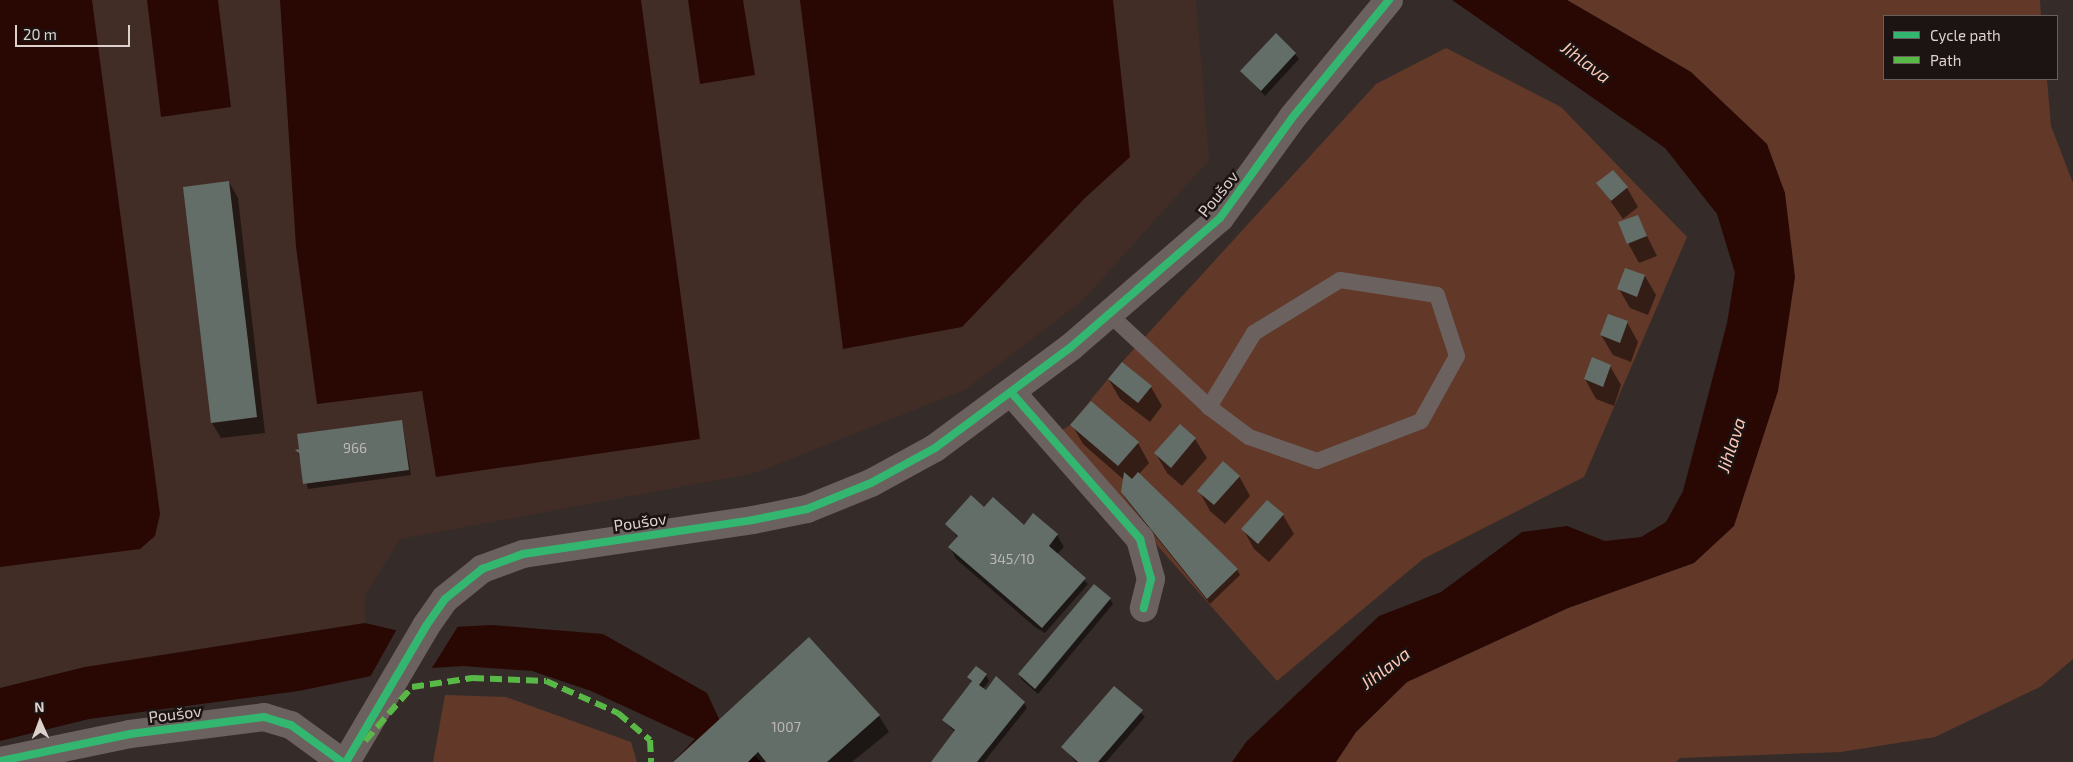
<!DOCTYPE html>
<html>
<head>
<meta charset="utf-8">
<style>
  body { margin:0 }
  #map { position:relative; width:2073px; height:762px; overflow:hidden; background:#352c29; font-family:"Exo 2",sans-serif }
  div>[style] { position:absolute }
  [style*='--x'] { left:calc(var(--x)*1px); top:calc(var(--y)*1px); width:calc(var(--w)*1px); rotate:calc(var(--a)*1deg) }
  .built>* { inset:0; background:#422d26 }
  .green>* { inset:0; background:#623829 }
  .water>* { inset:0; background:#290804 }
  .pier>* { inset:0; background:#352c29 }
  .shadow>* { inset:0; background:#0007 }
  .building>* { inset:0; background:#636e69 }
  .lane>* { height:16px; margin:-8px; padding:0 8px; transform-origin:8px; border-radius:8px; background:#6b625f }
  .street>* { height:28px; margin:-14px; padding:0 14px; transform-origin:14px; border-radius:14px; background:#6b625f }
  .quiet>* { height:6px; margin-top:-3px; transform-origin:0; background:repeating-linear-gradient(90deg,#58b947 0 12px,transparent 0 18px) }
  .cycleway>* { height:8px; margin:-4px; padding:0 4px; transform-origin:4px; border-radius:4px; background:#33b770 }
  span { translate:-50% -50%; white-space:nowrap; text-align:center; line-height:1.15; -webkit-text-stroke:5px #1c1412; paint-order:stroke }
  .number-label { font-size:14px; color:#beb8b4 }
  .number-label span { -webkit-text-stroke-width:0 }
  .street-label { font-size:16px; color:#dcd1cd }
  .water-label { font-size:18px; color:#fdc7b5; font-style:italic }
  .legend { position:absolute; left:1883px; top:15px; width:175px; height:65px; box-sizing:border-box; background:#1c1412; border:1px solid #69605d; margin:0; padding:6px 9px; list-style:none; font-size:15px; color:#dcd1cd }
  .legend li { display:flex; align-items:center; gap:10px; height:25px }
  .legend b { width:25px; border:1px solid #69605d }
  .north { position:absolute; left:15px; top:697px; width:50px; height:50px; -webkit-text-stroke:4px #1c1412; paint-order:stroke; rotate:358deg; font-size:14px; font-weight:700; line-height:20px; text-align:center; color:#dcd1cd }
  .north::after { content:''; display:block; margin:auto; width:18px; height:22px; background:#dcd1cd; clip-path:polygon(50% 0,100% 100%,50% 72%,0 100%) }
  .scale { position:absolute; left:15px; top:25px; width:115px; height:22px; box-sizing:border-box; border:2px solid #dcd1cd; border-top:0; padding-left:6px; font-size:15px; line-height:18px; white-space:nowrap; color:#dcd1cd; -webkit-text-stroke:4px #1c1412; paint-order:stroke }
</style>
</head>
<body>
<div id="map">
  <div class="built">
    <div style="clip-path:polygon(0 0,1196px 0,1209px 160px,1083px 300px,964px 390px,755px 473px,400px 539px,365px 595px,365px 623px,85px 667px,0 688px)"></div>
  </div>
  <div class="green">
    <div style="clip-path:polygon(1567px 0,2040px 0,2041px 16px,1884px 16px,1884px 79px,2047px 79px,2051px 126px,2073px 183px,2073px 659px,2040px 687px,1935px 737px,1841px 752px,1680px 758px,1676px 762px,1336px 762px,1356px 732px,1407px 682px,1568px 608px,1694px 563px,1778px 391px,1691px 72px)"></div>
    <div style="clip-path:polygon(1446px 48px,1561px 107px,1687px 237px,1584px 477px,1423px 559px,1277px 681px,1058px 433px,1070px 425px,1122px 362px,1376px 84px)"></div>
    <div style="clip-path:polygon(445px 695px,506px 697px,631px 742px,637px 762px,433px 762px)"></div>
  </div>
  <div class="water">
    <div style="clip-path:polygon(0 0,92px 0,160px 514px,155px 536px,140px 549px,0 567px)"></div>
    <div style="clip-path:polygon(147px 0,218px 0,231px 107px,161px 117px)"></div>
    <div style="clip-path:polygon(280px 0,641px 0,700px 439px,436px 477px,422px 391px,317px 404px,296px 247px)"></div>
    <div style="clip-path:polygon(688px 0,743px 0,755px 75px,700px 84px)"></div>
    <div style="clip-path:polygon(800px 0,1113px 0,1130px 157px,1085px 198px,962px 327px,843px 349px)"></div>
    <div style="clip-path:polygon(1452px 0,1567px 0,1691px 72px,1767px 144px,1785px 193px,1795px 277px,1778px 391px,1734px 526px,1694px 563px,1568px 608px,1407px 682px,1356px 732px,1336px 762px,1232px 762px,1246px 742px,1379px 616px,1441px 592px,1522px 532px,1567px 526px,1605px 541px,1641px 537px,1666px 522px,1683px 491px,1727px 323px,1735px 273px,1717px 214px,1665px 148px)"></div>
    <div style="clip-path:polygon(365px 623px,395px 630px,492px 625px,603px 634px,707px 693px,720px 721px,761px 762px,673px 762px,695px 739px,591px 691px,532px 671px,463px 666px,400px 670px,299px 691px,89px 719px,0 741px,0 688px,85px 667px)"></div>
  </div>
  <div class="pier">
    <div style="clip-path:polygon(460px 623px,430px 671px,369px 679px,398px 627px)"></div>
  </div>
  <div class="shadow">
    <div style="clip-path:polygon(1295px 54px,1299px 59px,1265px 96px,1241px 71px)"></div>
    <div style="clip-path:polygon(229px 182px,238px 198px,265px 433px,221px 438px,212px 423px)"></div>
    <div style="clip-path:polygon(1598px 183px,1627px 188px,1638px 207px,1623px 219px)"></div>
    <div style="clip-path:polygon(1637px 216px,1657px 256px,1639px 263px,1628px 243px)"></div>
    <div style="clip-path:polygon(1645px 276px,1656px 295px,1648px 315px,1630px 308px,1619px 289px)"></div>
    <div style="clip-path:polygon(1627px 322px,1638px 342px,1631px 362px,1613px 355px,1601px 335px)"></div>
    <div style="clip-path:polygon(1122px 364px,1151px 387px,1162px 406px,1150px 422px,1120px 399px,1109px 380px)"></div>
    <div style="clip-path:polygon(1610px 366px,1621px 385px,1614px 406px,1596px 399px,1585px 379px)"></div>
    <div style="clip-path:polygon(402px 421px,411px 475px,308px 489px,297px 450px)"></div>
    <div style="clip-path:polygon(1072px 425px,1138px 443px,1149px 463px,1139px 474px,1237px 569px,1240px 575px,1210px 604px,1125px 498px,1122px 492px,1124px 480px,1083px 444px)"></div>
    <div style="clip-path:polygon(1180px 425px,1195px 439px,1207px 458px,1182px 486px,1167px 473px,1156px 454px)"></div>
    <div style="clip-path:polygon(1239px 476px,1250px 496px,1225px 524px,1210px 511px,1199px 491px)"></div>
    <div style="clip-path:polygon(984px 509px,1024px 527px,1034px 515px,1057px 535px,1064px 547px,1057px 554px,1088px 584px,1045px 633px,1035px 627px,956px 559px,950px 547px,958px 538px,947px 524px)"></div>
    <div style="clip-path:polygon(1283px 515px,1294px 534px,1269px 562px,1254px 549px,1243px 529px)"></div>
    <div style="clip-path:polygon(1110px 599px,1113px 604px,1038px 694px,1022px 680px,1019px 675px)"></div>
    <div style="clip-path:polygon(809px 639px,879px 716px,889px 732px,852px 762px,674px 762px)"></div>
    <div style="clip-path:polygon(986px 675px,989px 681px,983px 689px,1024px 703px,1027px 708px,984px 762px,932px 762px,955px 732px,943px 720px,972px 683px,969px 678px)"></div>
    <div style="clip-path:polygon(1114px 688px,1145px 717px,1106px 762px,1076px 762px,1063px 747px)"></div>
  </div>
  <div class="building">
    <div style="clip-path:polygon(1276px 33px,1296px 53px,1261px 91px,1240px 71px)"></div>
    <div style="clip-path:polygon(1613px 170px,1628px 187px,1611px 201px,1596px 183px)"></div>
    <div style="clip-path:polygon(229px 181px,257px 417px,211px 423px,183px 187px)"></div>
    <div style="clip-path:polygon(1638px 215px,1647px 236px,1627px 244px,1618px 222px)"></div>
    <div style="clip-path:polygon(1625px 268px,1645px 275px,1637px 297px,1617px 289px)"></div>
    <div style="clip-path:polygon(1608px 314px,1628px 321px,1620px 343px,1600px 335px)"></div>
    <div style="clip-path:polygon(1592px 357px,1611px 365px,1603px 387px,1584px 379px)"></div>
    <div style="clip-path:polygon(1122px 362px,1152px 386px,1138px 403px,1108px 379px)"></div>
    <div style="clip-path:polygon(1091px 401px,1139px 442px,1118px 466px,1070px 425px)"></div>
    <div style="clip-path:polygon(402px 420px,409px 470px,303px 484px,299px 453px,295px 450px,299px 449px,297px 434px)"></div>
    <div style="clip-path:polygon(1180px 424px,1196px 438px,1171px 468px,1154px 453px)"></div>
    <div style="clip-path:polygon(1223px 461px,1240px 476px,1214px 505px,1197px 491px)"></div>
    <div style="clip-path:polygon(1124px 472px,1132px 479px,1138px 472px,1238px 569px,1207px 599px,1121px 492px)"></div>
    <div style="clip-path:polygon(971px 495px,984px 507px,993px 497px,1024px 525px,1033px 513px,1058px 534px,1049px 546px,1086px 578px,1042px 628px,948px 547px,958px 536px,945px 524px)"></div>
    <div style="clip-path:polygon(1267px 500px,1284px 514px,1258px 544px,1241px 529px)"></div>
    <div style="clip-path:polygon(1094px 584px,1111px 598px,1035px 689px,1018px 674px)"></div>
    <div style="clip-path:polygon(809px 637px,880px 715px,827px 762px,766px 762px,758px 752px,748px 762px,673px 762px)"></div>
    <div style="clip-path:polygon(976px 666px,987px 674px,979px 685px,986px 690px,996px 676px,1025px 702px,977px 762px,931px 762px,955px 730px,942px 720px,972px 681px,967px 677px)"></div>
    <div style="clip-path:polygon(1114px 686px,1143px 710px,1098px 762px,1078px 762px,1061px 747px)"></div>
  </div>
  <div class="lane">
    <div style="--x:1108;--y:313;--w:138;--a:42.9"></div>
    <div style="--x:1209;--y:407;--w:50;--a:36.9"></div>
    <div style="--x:1249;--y:437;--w:72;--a:19.4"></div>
    <div style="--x:1317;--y:461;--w:111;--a:-21"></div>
    <div style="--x:1421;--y:421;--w:74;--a:-61"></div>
    <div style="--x:1457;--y:356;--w:64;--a:-108.2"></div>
    <div style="--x:1437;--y:295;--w:98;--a:-171.2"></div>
    <div style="--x:1340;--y:280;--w:101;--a:148.4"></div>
    <div style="--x:1254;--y:333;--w:87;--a:121.3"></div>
  </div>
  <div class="street">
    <div style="--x:1011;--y:392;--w:196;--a:48.7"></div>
    <div style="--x:1140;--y:539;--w:41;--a:74.6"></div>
    <div style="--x:1151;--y:579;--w:30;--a:104"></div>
    <div style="--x:0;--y:761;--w:133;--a:-11.7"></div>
    <div style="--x:130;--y:734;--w:135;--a:-7.2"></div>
    <div style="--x:264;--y:717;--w:28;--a:17"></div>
    <div style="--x:291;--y:725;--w:63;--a:36"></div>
    <div style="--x:346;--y:762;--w:158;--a:-59.5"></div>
    <div style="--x:426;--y:626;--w:33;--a:-55"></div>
    <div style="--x:445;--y:599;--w:48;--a:-39"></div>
    <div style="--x:482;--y:569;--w:44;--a:-20.1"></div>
    <div style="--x:523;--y:554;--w:232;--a:-8.4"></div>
    <div style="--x:753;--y:520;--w:55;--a:-11.5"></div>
    <div style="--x:807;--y:509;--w:69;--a:-22.1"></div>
    <div style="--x:871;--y:483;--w:73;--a:-28.7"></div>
    <div style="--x:935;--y:448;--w:169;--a:-36.6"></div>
    <div style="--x:1071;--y:347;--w:197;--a:-40.9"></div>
    <div style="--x:1220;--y:218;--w:123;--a:-54.2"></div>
    <div style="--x:1292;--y:118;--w:153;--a:-50.6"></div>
  </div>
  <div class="quiet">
    <div style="--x:365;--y:741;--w:72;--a:-49"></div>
    <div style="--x:412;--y:687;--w:61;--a:-8.5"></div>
    <div style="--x:472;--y:678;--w:74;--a:2.3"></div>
    <div style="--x:546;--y:681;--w:79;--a:24"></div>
    <div style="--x:618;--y:713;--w:42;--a:40.2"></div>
    <div style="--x:650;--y:740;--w:22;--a:87"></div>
  </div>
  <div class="cycleway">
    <div style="--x:1011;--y:392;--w:196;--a:48.7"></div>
    <div style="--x:1140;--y:539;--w:41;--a:74.6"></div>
    <div style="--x:1151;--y:579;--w:30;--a:104"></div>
    <div style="--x:0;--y:761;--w:133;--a:-11.7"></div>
    <div style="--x:130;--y:734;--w:135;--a:-7.2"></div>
    <div style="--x:264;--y:717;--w:28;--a:17"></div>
    <div style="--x:291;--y:725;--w:63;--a:36"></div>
    <div style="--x:346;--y:762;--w:158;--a:-59.5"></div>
    <div style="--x:426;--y:626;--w:33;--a:-55"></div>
    <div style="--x:445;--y:599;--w:48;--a:-39"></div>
    <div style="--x:482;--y:569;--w:44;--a:-20.1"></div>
    <div style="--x:523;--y:554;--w:232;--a:-8.4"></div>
    <div style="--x:753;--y:520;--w:55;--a:-11.5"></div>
    <div style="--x:807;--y:509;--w:69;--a:-22.1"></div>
    <div style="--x:871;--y:483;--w:73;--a:-28.7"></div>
    <div style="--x:935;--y:448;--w:169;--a:-36.6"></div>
    <div style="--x:1071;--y:347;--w:197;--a:-40.9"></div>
    <div style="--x:1220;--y:218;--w:123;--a:-54.2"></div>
    <div style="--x:1292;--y:118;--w:153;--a:-50.6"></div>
  </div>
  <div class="number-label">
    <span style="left:355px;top:448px">966</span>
    <span style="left:1012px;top:559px">345/10</span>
    <span style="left:786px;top:727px">1007</span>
  </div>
  <div class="street-label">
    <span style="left:1218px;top:194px;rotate:-51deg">Poušov</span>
    <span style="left:640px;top:522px;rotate:-8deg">Poušov</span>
    <span style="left:175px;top:714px;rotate:-7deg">Poušov</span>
  </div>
  <div class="water-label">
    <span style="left:1586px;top:62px;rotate:37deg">Jihlava</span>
    <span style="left:1731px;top:445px;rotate:-72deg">Jihlava</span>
    <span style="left:1385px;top:668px;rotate:-37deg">Jihlava</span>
  </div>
  <ul class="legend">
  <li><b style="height:6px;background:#33b770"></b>Cycle path</li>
  <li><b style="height:6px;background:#58b947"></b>Path</li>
  </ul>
  <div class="north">N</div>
  <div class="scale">20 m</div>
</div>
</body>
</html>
